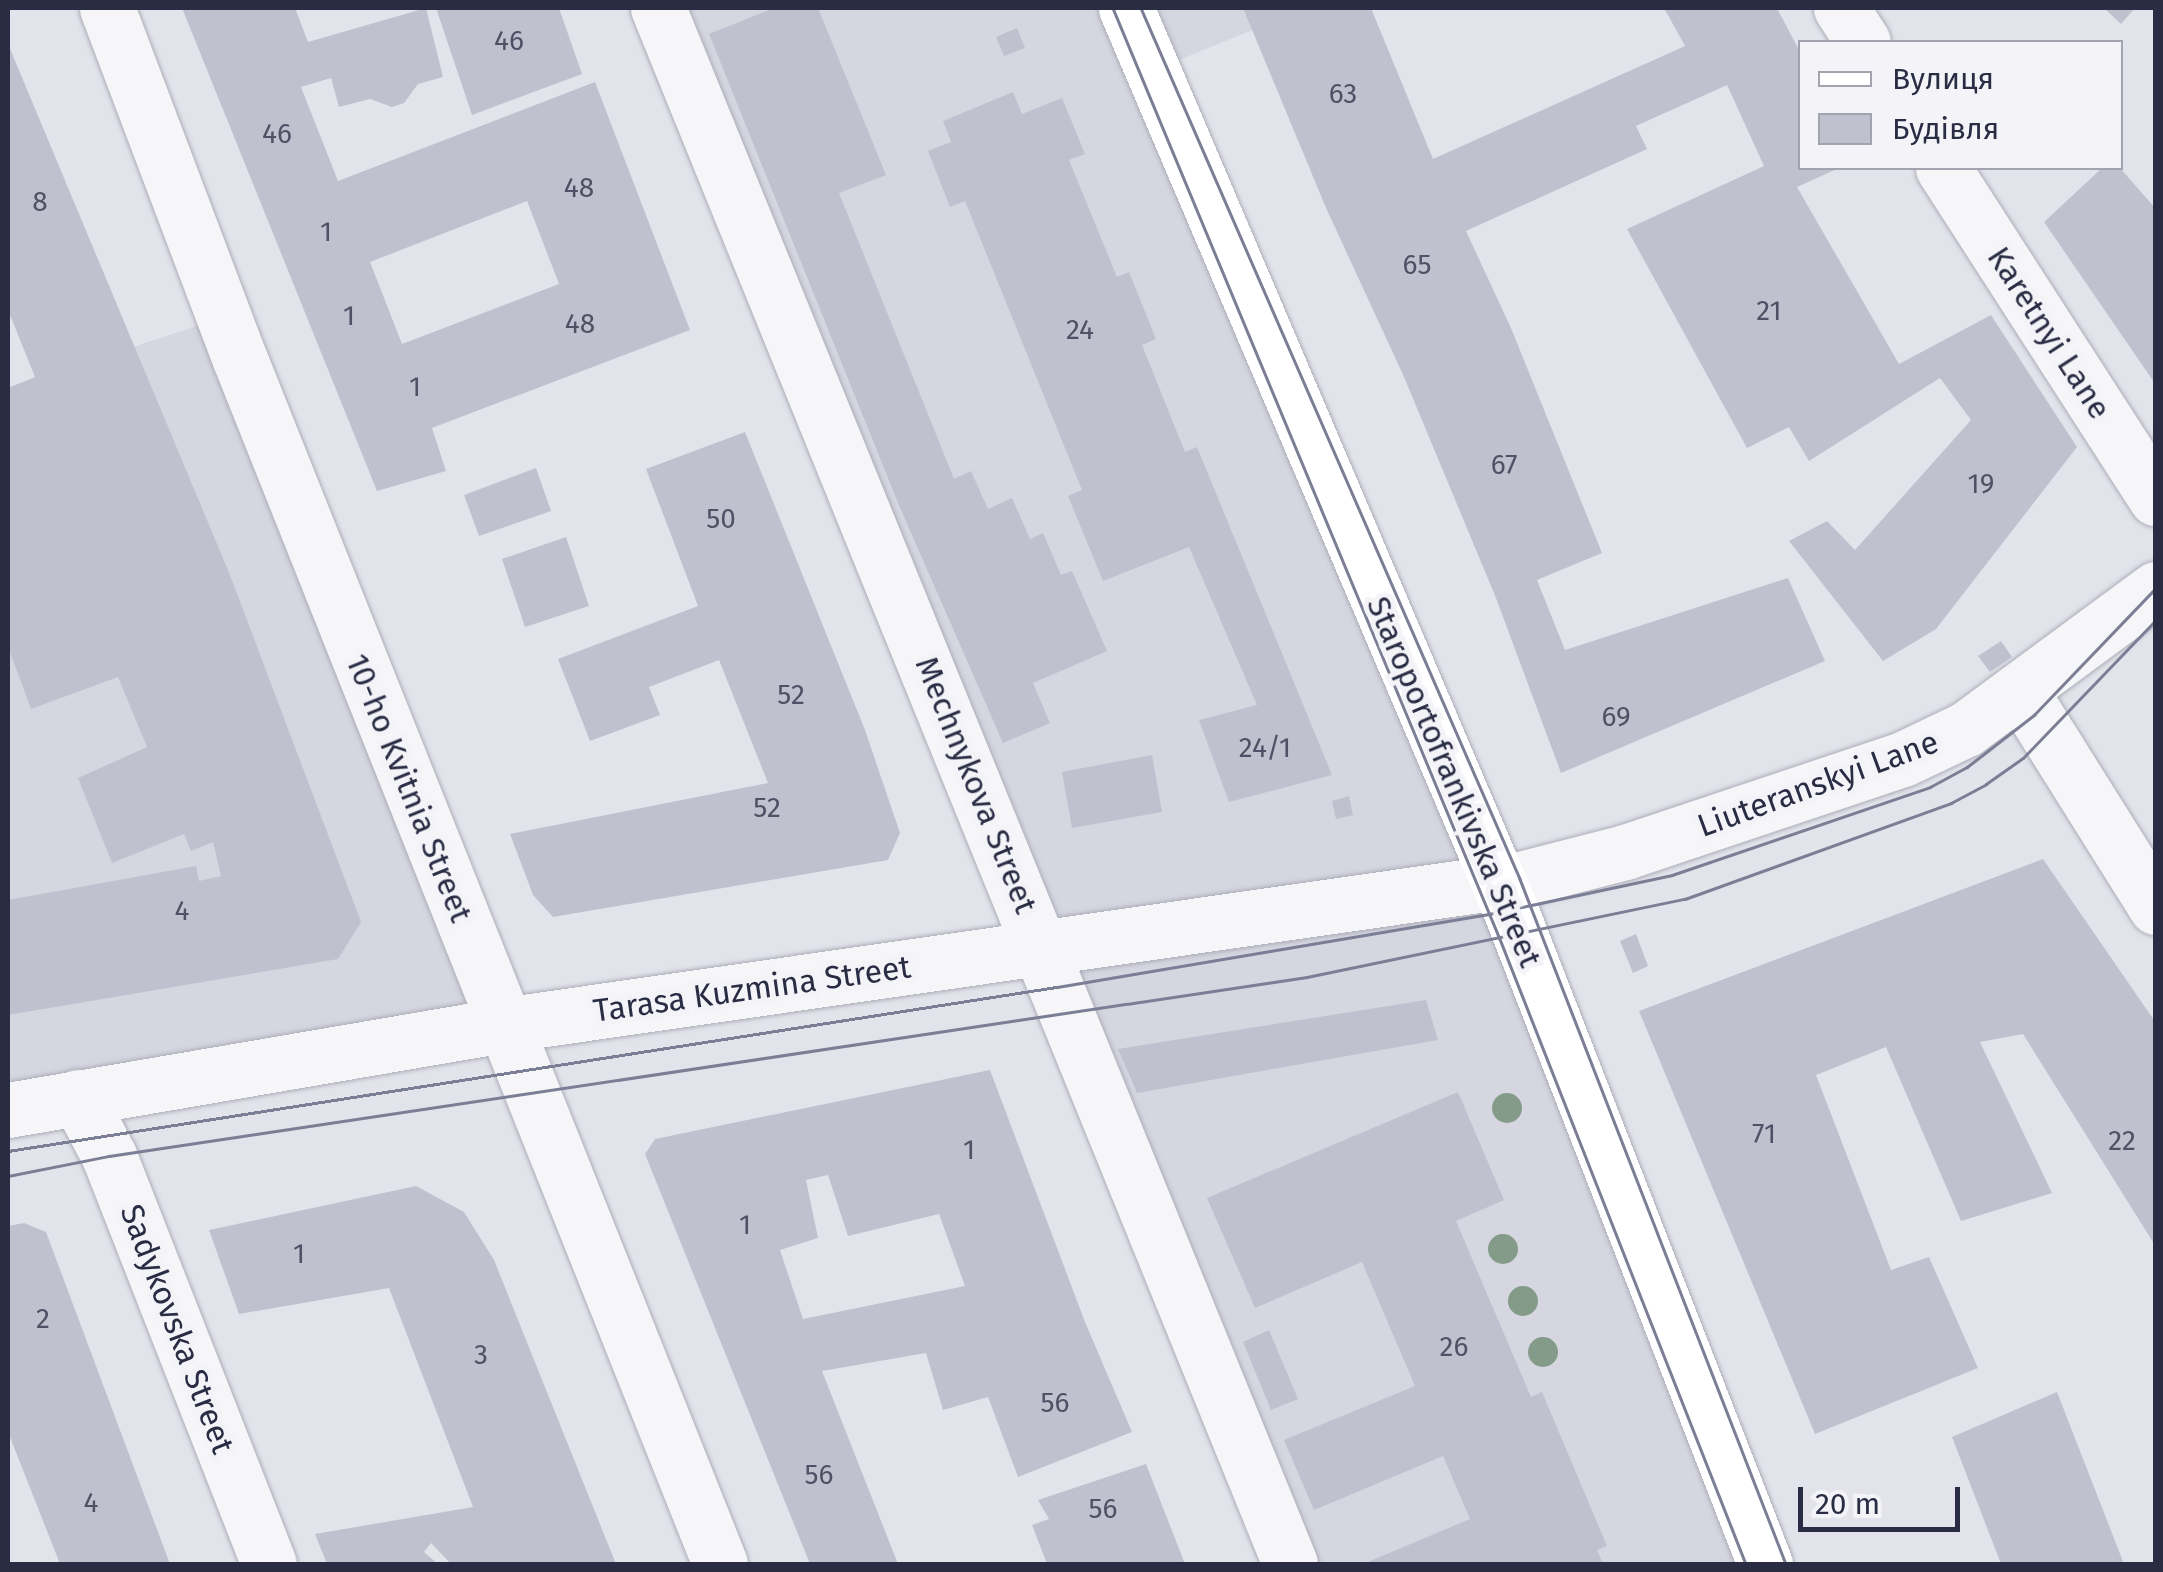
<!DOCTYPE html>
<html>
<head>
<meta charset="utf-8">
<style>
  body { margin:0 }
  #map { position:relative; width:2163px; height:1572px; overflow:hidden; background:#e3e4eb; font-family:"Fira Sans",sans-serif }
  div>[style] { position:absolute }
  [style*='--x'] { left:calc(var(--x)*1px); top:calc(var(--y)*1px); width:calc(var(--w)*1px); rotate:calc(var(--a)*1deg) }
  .built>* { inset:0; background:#d5d6e0 }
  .building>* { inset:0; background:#c0c1ce }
  .roads { filter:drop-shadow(0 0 2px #acadb9) drop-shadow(0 0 2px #acadb9) }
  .minor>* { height:55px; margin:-27.5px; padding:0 27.5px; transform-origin:27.5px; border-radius:27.5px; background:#f6f6f9 }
  .major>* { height:55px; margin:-27.5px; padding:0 27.5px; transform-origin:27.5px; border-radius:27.5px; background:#fff }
  .tram>* { height:2.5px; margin:-1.25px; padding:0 1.25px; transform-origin:1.25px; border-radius:1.25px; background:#7c7e95 }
  .trees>* { width:30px; height:30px; margin:-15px; border-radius:50%; background:#849b8a }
  span { translate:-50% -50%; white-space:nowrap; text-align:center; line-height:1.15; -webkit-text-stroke:10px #f3f3f8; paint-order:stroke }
  .number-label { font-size:28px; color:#505166 }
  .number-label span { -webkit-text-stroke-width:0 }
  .street-label { font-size:32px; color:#2a2c44 }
  .frame { position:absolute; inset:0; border:10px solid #2a2c44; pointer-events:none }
  .legend { position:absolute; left:1798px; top:40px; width:325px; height:130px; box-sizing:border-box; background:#f3f3f8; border:2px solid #a3a3b0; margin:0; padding:12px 18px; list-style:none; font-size:30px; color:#2a2c44 }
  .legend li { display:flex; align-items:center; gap:20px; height:50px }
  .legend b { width:50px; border:2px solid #a3a3b0 }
  .scale { position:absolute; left:1798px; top:1487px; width:162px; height:45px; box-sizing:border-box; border:5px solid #2a2c44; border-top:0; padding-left:12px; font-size:30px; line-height:35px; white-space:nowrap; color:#2a2c44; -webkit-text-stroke:8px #f3f3f8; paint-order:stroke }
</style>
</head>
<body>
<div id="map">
  <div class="built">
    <div style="clip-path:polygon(683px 8px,1112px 8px,1492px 880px,1046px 943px)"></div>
    <div style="clip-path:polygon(1136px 8px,1306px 8px,1162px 67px)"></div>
    <div style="clip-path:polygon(221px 318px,502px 1024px,8px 1106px,8px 388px)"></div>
    <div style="clip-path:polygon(1494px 885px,1753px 1564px,1294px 1564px,1049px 950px)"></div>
  </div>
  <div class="building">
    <div style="clip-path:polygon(evenodd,182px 8px,295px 8px,308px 42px,426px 8px,443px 77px,418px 84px,404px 103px,392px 107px,370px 99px,339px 107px,331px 78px,301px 87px,338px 181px,595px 82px,690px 330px,432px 428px,446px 471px,377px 491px,182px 8px,527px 201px,559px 284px,402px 344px,370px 262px,527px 201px)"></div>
    <div style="clip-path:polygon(436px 8px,559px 8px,582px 74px,472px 115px)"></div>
    <div style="clip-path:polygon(774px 8px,818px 8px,886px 175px,839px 193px,954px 479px,971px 471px,988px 509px,1012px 498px,1030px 539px,1043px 533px,1061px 575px,1072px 571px,1107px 651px,1033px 683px,1050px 723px,1003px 743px,898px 503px,709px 34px)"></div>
    <div style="clip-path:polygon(1243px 8px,1371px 8px,1433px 159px,1685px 46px,1664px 8px,1777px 8px,1800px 52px,1800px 168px,1839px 168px,1797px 187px,1899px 364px,1991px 315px,2077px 447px,1936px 629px,1883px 661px,1789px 541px,1827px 521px,1855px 550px,1971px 420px,1940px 378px,1809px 461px,1789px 427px,1747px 448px,1627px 229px,1764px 166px,1727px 85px,1636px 126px,1647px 149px,1466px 231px,1511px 328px,1602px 553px,1537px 580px,1565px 650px,1788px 578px,1825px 661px,1561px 773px,1496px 598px,1404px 377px,1326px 208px)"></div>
    <div style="clip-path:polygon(2104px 8px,2135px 8px,2121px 24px)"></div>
    <div style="clip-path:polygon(1017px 28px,1025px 48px,1004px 56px,996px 37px)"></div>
    <div style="clip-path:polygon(8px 44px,230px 575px,361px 922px,338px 959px,8px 1015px,8px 900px,196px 866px,199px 881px,221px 876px,213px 842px,191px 851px,184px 834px,112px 863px,78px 778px,147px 747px,118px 677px,31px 709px,8px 647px,8px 388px,35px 377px,8px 310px)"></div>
    <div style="clip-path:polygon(1013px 92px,1022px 114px,1062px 98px,1085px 154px,1069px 160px,1117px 277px,1129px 272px,1156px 339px,1142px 345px,1185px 452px,1197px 447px,1332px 775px,1229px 802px,1199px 720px,1257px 705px,1189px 547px,1103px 581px,1068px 496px,1082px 490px,965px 201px,950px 207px,928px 151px,951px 142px,943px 121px)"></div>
    <div style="clip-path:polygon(2102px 168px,2120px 168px,2156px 209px,2156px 385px,2044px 222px)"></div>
    <div style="clip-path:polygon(745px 432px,865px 730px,900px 833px,888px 860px,553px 917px,533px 895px,510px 834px,768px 783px,719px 660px,649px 687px,660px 715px,590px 741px,558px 659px,698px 606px,646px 469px)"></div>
    <div style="clip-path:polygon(536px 468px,551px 511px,479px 536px,464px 495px)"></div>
    <div style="clip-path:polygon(566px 537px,589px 606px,525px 627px,502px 559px)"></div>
    <div style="clip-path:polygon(2001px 641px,2012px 657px,1990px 672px,1978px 656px)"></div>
    <div style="clip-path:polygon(1152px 755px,1162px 812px,1072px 828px,1062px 772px)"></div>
    <div style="clip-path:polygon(1349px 796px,1353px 815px,1336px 819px,1332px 801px)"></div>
    <div style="clip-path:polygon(2043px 859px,2156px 1023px,2156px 1247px,2023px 1034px,1980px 1042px,2052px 1193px,1961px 1221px,1886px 1047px,1816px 1075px,1891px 1270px,1929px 1257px,1978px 1368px,1815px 1434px,1639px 1011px)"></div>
    <div style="clip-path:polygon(1636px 934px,1648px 966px,1633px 973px,1620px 941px)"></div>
    <div style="clip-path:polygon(1426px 1000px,1438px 1040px,1137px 1093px,1118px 1049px)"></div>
    <div style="clip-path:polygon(evenodd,990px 1070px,1085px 1322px,1132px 1432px,1018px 1477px,988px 1397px,943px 1410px,926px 1353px,822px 1371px,898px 1564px,810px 1564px,645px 1154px,655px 1139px,990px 1070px,828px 1175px,848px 1236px,939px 1214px,965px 1286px,803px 1319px,780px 1250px,818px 1238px,806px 1180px,828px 1175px)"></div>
    <div style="clip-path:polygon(1458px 1092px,1504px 1200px,1456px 1221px,1531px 1397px,1542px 1392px,1607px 1546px,1597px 1550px,1603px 1564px,1363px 1564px,1470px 1519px,1443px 1456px,1314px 1510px,1284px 1440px,1415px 1386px,1362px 1262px,1255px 1308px,1207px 1198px)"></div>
    <div style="clip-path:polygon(416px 1186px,464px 1212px,494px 1260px,616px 1564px,451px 1564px,431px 1543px,424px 1552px,438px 1564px,327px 1564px,315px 1534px,473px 1507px,389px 1288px,239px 1314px,209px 1230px)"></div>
    <div style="clip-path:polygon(24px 1223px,46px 1232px,170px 1564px,60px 1564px,8px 1432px,8px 1226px)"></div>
    <div style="clip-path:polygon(1269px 1330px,1298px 1399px,1271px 1410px,1243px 1342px)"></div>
    <div style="clip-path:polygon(2057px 1392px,2124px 1564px,2001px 1564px,1952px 1437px)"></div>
    <div style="clip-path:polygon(1146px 1464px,1185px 1564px,1047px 1564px,1032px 1525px,1049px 1519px,1038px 1500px)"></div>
  </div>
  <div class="roads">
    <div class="minor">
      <div style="--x:107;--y:8;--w:373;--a:69.3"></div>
      <div style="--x:239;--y:357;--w:1299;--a:68.27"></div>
      <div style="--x:658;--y:8;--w:1679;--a:67.89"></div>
      <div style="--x:1841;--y:8;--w:40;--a:57.1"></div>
      <div style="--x:1943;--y:168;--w:393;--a:57.2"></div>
      <div style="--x:2021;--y:692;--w:254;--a:57.9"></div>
      <div style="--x:78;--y:1097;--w:67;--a:62.3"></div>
      <div style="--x:109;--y:1156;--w:438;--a:68.6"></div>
      <div style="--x:8;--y:1110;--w:502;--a:-9.74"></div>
      <div style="--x:503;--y:1025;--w:1027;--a:-8.17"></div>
      <div style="--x:1520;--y:879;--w:108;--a:-14.4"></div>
      <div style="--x:1625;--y:852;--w:293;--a:-18.5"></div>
      <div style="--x:1903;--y:759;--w:70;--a:-25.5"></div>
      <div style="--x:1966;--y:729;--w:236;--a:-36.4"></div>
    </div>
    <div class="major">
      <div style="--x:1126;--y:8;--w:979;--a:66.92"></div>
      <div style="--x:1510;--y:909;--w:703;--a:68.73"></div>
    </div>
  </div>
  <div class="tram">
    <div style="--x:1113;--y:8;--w:1008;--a:67.43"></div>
    <div style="--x:1500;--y:939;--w:672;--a:68.52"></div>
    <div style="--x:1141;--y:8;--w:950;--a:66.48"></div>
    <div style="--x:1520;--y:879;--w:735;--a:68.78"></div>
    <div style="--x:8;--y:1151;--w:1062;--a:-8.89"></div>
    <div style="--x:1057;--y:987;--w:438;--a:-9.6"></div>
    <div style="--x:1489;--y:914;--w:187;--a:-12"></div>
    <div style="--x:1672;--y:875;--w:273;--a:-18.8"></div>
    <div style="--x:1930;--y:787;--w:42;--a:-28.4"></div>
    <div style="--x:1967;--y:767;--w:85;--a:-37.8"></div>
    <div style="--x:2034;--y:715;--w:176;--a:-46.2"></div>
    <div style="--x:8;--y:1176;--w:103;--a:-11.2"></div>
    <div style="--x:109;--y:1156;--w:1211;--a:-8.5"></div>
    <div style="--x:1307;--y:977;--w:386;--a:-11.7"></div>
    <div style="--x:1685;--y:899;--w:283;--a:-19.8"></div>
    <div style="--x:1951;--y:803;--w:40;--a:-28"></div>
    <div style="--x:1986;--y:784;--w:45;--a:-35.1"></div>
    <div style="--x:2023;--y:758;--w:192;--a:-46.1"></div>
  </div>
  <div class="trees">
    <div style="left:1507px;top:1108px"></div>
    <div style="left:1503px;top:1249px"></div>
    <div style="left:1523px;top:1301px"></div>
    <div style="left:1543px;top:1352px"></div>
  </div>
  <div class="number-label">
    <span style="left:509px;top:41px">46</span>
    <span style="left:1343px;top:94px">63</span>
    <span style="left:277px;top:134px">46</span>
    <span style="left:579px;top:188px">48</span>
    <span style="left:40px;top:202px">8</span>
    <span style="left:326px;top:232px">1</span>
    <span style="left:1417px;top:265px">65</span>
    <span style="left:1769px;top:311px">21</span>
    <span style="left:349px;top:316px">1</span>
    <span style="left:580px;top:324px">48</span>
    <span style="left:1080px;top:330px">24</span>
    <span style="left:415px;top:387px">1</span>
    <span style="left:1504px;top:465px">67</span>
    <span style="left:1981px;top:484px">19</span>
    <span style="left:721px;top:519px">50</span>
    <span style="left:791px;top:695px">52</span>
    <span style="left:1616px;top:717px">69</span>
    <span style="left:1265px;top:748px">24/1</span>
    <span style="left:767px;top:808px">52</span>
    <span style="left:182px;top:911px">4</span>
    <span style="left:1764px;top:1134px">71</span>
    <span style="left:2122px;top:1141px">22</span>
    <span style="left:969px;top:1150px">1</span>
    <span style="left:745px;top:1225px">1</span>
    <span style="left:299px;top:1254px">1</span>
    <span style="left:43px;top:1319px">2</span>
    <span style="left:1454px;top:1347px">26</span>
    <span style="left:481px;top:1355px">3</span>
    <span style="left:1055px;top:1403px">56</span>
    <span style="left:819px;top:1475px">56</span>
    <span style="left:91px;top:1503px">4</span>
    <span style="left:1103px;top:1509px">56</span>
  </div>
  <div class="street-label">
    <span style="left:2049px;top:333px;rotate:57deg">Karetnyi Lane</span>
    <span style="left:1454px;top:782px;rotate:67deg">Staroportofrankivska Street</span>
    <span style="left:1818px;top:784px;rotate:-20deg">Liuteranskyi Lane</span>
    <span style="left:976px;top:785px;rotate:68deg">Mechnykova Street</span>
    <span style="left:409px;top:788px;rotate:68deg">10-ho Kvitnia Street</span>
    <span style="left:752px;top:989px;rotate:-8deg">Tarasa Kuzmina Street</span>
    <span style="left:177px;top:1329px;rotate:69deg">Sadykovska Street</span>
  </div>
  <div class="frame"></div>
  <ul class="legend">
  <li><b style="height:12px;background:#fff"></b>Вулиця</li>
  <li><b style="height:28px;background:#c0c1ce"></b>Будівля</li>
  </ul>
  <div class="scale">20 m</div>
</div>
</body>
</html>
